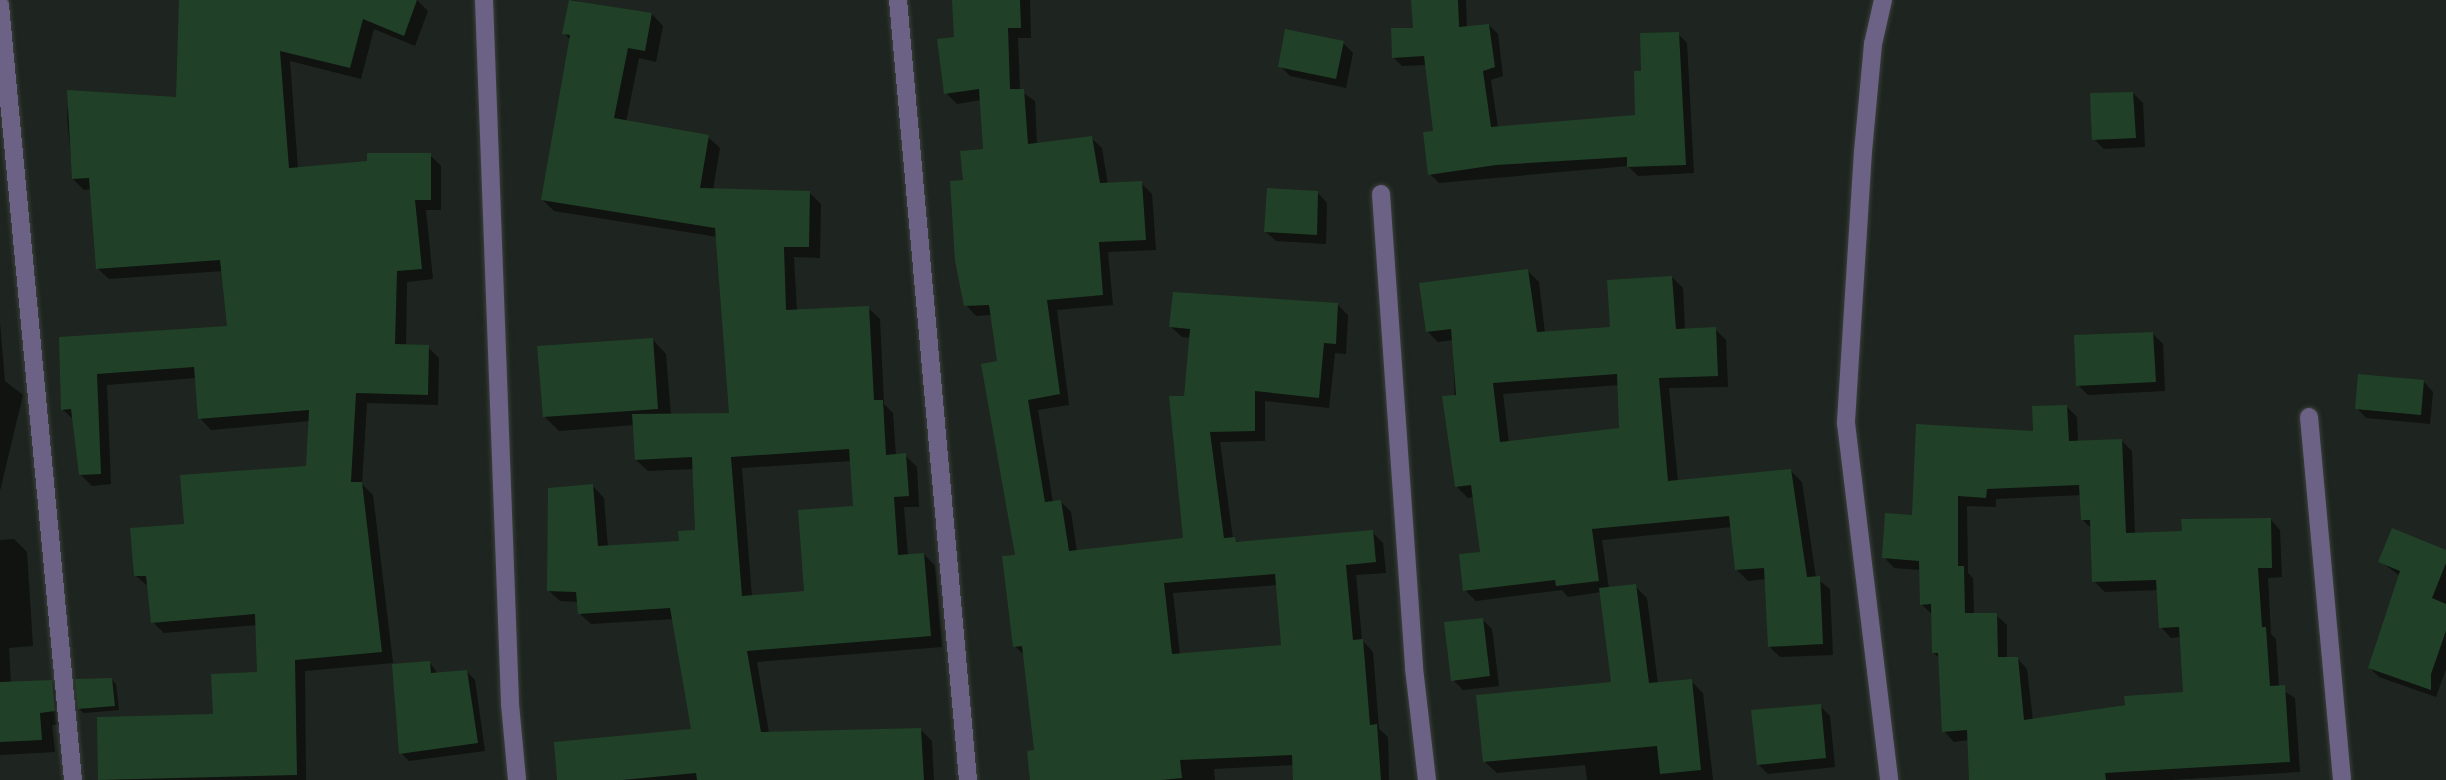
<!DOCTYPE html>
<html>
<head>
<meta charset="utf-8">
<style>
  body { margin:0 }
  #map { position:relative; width:2446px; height:780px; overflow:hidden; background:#1e241f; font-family:Cabin,sans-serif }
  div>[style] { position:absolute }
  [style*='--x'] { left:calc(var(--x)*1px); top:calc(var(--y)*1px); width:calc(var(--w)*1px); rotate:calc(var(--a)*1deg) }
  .shadow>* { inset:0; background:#0007 }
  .building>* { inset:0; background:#204127 }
  .roads { filter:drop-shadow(0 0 2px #3a403b) drop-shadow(0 0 2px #3a403b) }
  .minor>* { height:18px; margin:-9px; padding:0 9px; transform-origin:9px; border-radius:9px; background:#6c6285 }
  span { translate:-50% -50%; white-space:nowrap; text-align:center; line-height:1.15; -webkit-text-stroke:7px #1e241f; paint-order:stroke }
</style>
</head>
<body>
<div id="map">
  <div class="shadow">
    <div style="clip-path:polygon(197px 0,417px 0,428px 11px,415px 46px,374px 29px,361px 79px,290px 61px,298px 169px,430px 155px,441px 166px,441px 210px,426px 210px,433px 279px,407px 282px,406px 346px,428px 347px,439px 358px,438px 405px,367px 403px,362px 484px,373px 495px,393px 663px,305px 671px,306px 780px,99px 780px,99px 718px,215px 716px,259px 673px,257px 625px,164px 633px,153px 622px,149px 587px,136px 576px,186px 525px,307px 468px,310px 421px,211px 430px,200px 418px,196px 378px,107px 385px,111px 484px,92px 486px,81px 475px,74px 420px,62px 409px,61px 339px,229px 328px,223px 271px,109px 279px,97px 268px,91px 189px,84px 190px,73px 179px,67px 117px,69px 92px,178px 99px)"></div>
    <div style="clip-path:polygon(evenodd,571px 0,652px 14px,663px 26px,656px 62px,639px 58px,626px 122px,708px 137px,720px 148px,713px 190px,810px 193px,821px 204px,820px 258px,794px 257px,797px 311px,868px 308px,880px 319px,884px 404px,893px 413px,896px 456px,905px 455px,917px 467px,919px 507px,904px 507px,908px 556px,924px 554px,935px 566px,942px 647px,757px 662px,769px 733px,920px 729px,932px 741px,934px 780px,559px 780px,693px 731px,674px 619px,591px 624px,579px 613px,579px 602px,560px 601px,548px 590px,593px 486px,604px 498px,608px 548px,680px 543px,696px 532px,694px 469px,648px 471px,636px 460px,634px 425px,559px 431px,545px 417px,652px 339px,666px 354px,671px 416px,730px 415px,718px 237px,554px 211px,543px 200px,571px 41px,564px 33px,571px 0,851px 461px,854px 508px,806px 592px,752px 597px,742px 468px,851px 461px)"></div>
    <div style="clip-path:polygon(evenodd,955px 0,1030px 0,1031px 38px,1018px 38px,1020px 91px,1035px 101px,1037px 145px,1091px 138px,1102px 148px,1108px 185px,1141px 183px,1152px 194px,1156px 250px,1108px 252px,1113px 305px,1057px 310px,1069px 405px,1038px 410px,1053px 503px,1061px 502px,1071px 512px,1077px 552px,1185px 540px,1191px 338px,1182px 337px,1171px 327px,1337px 304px,1348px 315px,1346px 354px,1335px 353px,1329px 408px,1265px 401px,1265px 441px,1220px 442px,1233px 539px,1239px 543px,1372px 532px,1383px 543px,1386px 573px,1356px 575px,1362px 640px,1373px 652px,1379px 729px,1388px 737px,1389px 780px,1295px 780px,1294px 765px,1214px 769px,1215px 780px,1032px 780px,1036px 752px,1025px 656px,1015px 646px,1017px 556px,999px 363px,992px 315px,976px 316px,966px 305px,965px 181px,984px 150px,981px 100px,957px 104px,946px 93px,955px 38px,955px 0,1278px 585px,1283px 647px,1180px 655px,1173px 593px,1278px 585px)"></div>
    <div style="clip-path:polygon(1412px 0,1466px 0,1467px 28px,1489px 25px,1498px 34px,1503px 76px,1491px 80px,1498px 128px,1637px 116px,1643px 73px,1678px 34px,1687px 43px,1694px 173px,1638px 176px,1628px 166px,1439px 183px,1430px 174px,1435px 132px,1427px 65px,1402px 66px,1393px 57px,1415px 30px)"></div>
    <div style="clip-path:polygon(1343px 43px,1353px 53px,1346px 88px,1290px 76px,1280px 66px)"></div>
    <div style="clip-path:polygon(2133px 93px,2143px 103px,2145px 147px,2104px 149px,2094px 139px)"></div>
    <div style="clip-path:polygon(1318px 193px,1327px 203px,1326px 244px,1276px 241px,1266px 232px)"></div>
    <div style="clip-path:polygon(evenodd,1528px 271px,1539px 282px,1545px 333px,1612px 328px,1672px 277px,1683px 288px,1685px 330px,1715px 329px,1726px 340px,1728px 387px,1669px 388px,1678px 482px,1791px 471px,1802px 482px,1816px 578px,1830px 589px,1833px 655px,1780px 657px,1769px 646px,1766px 579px,1748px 581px,1737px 570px,1732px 527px,1602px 540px,1609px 589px,1635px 586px,1647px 598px,1658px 684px,1691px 681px,1703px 693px,1713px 780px,1587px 780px,1585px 765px,1497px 773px,1485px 762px,1613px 684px,1601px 592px,1568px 597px,1562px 590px,1476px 601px,1465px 590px,1482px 553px,1474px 497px,1468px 498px,1457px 487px,1453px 340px,1438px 342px,1427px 331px,1528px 271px,1619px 385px,1621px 430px,1509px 443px,1503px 394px,1619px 385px)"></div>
    <div style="clip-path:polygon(0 323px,5px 381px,23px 395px,0 491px)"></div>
    <div style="clip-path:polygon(2153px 334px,2163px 344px,2165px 391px,2088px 395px,2078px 385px)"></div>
    <div style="clip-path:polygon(2424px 382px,2433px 392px,2430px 424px,2366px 418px,2357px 408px)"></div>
    <div style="clip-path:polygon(evenodd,2067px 407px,2077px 417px,2078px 443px,2122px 441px,2132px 451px,2135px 535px,2183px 533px,2270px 519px,2280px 530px,2282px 577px,2268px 578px,2271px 634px,2276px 639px,2279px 688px,2295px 698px,2300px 772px,2171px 780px,1970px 780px,1969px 740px,1954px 742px,1944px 731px,1940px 659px,1933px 652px,1933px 615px,1921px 604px,1921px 570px,1894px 568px,1884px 557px,1913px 516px,2067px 407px,2082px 495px,2083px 520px,2092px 529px,2094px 581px,2105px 592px,2158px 590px,2161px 627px,2171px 638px,2181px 637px,2185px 694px,2033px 721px,2027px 669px,2017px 658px,2007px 659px,2007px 625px,1996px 615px,1974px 615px,1973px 578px,1968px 573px,1967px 506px,1996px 507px,1996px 499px,2082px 495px)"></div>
    <div style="clip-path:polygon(14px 539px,27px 552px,33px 646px,9px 648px,11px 683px,52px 682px,65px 695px,67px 724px,52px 725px,55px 752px,0 755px,0 540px)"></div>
    <div style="clip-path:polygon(2446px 552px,2446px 669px,2436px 697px,2379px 677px,2370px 668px,2400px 576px,2380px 561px)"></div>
    <div style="clip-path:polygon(1482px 619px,1492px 629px,1499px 686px,1463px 690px,1453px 680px)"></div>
    <div style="clip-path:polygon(430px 663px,438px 674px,467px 672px,475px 680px,485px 751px,409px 761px,401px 753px)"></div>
    <div style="clip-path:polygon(111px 679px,116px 684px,119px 710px,84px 713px,79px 709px)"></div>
    <div style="clip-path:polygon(1820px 706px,1830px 716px,1835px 767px,1768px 774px,1758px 764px)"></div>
  </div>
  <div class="building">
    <div style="clip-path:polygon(179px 0,417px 0,404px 36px,363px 19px,350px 68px,280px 51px,289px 168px,367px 161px,367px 153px,431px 153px,431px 200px,415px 200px,422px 269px,397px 271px,395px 344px,429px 345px,428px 395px,356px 393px,351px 482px,362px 482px,382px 652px,295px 660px,297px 775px,98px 780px,97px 717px,213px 714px,211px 674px,257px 672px,255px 614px,151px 623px,146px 576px,134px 576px,130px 528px,184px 524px,180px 475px,306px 466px,309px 410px,198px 419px,194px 367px,97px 374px,101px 474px,79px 475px,71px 409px,61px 410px,59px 337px,227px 326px,220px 260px,96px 269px,89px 178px,72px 179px,67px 90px,176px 97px)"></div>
    <div style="clip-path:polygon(evenodd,569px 0,652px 13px,645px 51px,628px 48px,614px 118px,709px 135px,700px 188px,810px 191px,809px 247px,784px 247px,786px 310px,869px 306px,874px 400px,883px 400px,886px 455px,906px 453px,909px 496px,894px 497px,898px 555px,924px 553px,931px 636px,747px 651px,761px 732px,921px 728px,924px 780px,697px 780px,696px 773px,622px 780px,557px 780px,554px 742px,691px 729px,670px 608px,578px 614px,576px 592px,547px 591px,548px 488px,593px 484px,598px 546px,679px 541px,678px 531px,695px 530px,692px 457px,635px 460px,632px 414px,729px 413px,715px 228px,541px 200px,570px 35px,562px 34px,569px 0,849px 449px,853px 506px,798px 510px,804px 591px,742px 596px,731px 457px,849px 449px)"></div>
    <div style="clip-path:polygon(evenodd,952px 0,1020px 0,1021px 28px,1008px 28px,1010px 89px,1024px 89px,1028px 144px,1092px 136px,1100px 183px,1142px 181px,1146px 240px,1099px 242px,1103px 295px,1047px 300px,1060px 394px,1028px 400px,1045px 502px,1061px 500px,1069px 551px,1183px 538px,1169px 396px,1184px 396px,1190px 329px,1169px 327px,1173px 292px,1338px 303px,1336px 344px,1324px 343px,1319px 398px,1255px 391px,1255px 431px,1210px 432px,1224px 538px,1235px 537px,1236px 542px,1373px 530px,1376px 562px,1346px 565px,1353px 640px,1363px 639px,1370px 725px,1377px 724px,1381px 780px,1293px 780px,1292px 755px,1180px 760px,1182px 778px,1161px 780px,1030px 780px,1027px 751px,1034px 750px,1022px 646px,1013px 647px,1002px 556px,1015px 555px,981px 364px,997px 361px,989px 305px,964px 306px,955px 261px,950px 181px,963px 180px,960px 151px,983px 149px,979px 89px,944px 94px,937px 39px,954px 37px,952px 0,1275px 574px,1281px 645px,1172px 654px,1164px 583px,1275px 574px)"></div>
    <div style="clip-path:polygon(1411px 0,1458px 0,1459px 27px,1489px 24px,1495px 67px,1483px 71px,1491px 127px,1635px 115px,1634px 71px,1641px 71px,1640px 33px,1679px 32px,1686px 165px,1627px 167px,1627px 157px,1496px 165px,1428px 175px,1423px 132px,1433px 131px,1424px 56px,1392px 58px,1391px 28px,1413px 28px)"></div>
    <div style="clip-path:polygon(1285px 29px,1344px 41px,1336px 79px,1278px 67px)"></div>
    <div style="clip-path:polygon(2133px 92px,2136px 138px,2092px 140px,2090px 93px)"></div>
    <div style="clip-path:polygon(1267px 188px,1318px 191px,1317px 235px,1264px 232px)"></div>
    <div style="clip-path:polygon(evenodd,1528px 269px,1537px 332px,1610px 327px,1607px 280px,1672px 276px,1676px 329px,1716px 327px,1718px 376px,1659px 378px,1668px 481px,1791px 469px,1807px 577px,1820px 576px,1823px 644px,1768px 647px,1764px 568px,1735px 570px,1729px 516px,1592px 529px,1599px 581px,1556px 586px,1555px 580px,1463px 591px,1459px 554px,1480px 552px,1471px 485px,1455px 487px,1442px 396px,1456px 395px,1451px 329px,1426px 332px,1419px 283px,1528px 269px,1617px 374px,1619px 428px,1500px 442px,1493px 383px,1617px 374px)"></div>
    <div style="clip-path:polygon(2153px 332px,2156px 382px,2076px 386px,2074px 335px)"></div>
    <div style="clip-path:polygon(653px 338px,658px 409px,543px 417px,537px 346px)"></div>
    <div style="clip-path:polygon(2358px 374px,2424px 380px,2421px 415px,2355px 409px)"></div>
    <div style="clip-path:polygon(evenodd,2067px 405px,2069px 441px,2122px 439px,2126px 533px,2182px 531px,2181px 519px,2271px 518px,2272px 568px,2258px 568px,2262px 627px,2266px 627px,2270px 686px,2285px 685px,2290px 762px,2105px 773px,2106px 780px,1969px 780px,1967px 730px,1942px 732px,1938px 653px,1932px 653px,1931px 604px,1920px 605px,1919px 561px,1882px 558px,1885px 513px,1912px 515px,1916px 424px,2033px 431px,2032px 406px,2067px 405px,2079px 485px,2081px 520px,2090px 520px,2092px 582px,2156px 580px,2159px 628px,2179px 627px,2183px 692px,2124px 696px,2125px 705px,2024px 720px,2018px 657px,1998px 657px,1997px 613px,1965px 613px,1964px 566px,1958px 566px,1958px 496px,1986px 498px,1987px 489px,2079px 485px)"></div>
    <div style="clip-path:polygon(2392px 528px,2446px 550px,2446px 563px,2432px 598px,2446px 604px,2446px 631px,2431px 674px,2431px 690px,2368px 668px,2400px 571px,2378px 562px)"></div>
    <div style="clip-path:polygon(1636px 584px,1649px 683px,1692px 679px,1701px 770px,1660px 774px,1657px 746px,1483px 762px,1476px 695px,1611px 682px,1599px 588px)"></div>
    <div style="clip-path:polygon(1483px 618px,1490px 676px,1451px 681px,1444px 622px)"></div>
    <div style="clip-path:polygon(430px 661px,431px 673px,467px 670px,478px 743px,399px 754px,392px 664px)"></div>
    <div style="clip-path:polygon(112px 678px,115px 706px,78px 709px,75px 679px)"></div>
    <div style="clip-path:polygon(52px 680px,55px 711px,40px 713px,42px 740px,0 742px,0 682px)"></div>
    <div style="clip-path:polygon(1821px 704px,1826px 758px,1757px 765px,1751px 710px)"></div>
  </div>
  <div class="roads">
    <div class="minor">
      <div style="--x:484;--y:0;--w:704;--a:87.88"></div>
      <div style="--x:510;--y:704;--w:76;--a:84.7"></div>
      <div style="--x:898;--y:0;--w:783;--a:84.87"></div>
      <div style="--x:1883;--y:0;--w:45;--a:102.8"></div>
      <div style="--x:1873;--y:44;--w:107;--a:95.3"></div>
      <div style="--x:1863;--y:151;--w:273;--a:93.6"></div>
      <div style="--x:1846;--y:423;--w:360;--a:83.1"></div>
      <div style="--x:0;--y:5;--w:778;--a:84.62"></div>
      <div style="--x:1381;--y:194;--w:475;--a:86"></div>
      <div style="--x:1414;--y:668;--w:113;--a:83.4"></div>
      <div style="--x:2309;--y:417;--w:364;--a:84.8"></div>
    </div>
  </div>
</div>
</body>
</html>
